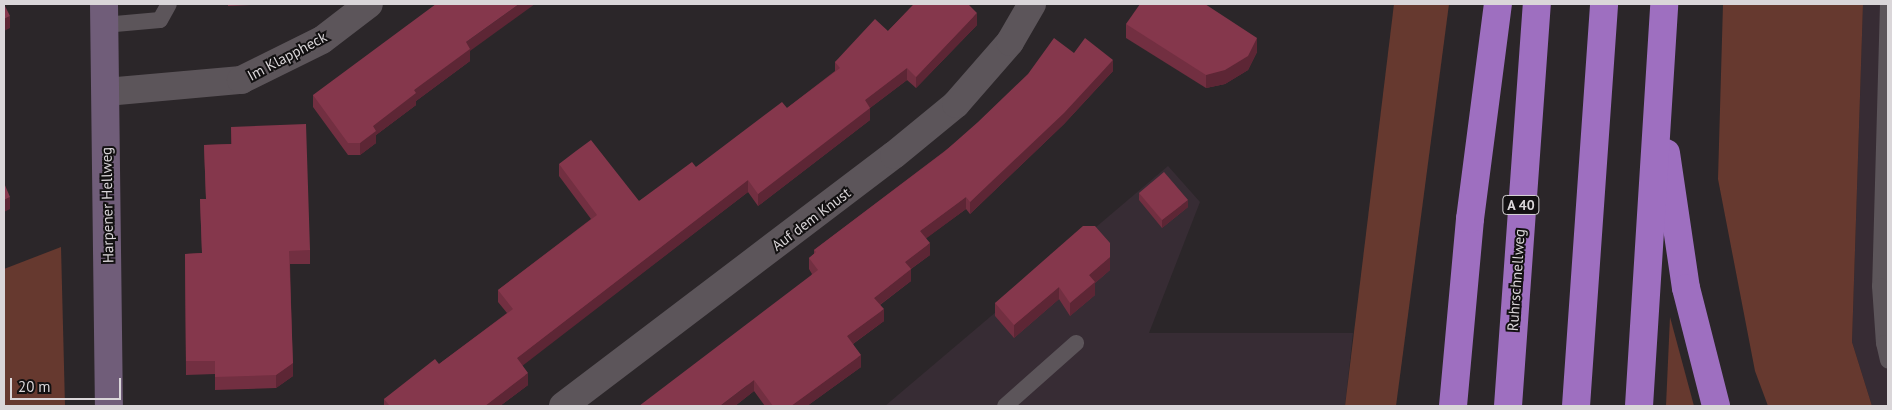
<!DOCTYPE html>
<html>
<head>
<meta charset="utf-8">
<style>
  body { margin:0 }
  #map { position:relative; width:1892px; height:410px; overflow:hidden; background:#2b2629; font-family:"PT Sans",sans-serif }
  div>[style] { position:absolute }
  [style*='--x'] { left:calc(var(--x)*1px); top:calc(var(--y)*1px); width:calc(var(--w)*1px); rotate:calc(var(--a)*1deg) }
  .built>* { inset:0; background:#372c34 }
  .green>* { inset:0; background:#66392f }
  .service>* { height:16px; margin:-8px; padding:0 8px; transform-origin:8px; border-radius:8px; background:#5c555a }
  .minor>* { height:28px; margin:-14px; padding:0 14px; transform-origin:14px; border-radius:14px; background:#5c555a }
  .secondary>* { height:28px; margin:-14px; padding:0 14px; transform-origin:14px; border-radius:14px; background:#705d79 }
  .motorway>* { height:28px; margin:-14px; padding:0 14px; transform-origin:14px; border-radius:14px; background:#9e6fc0 }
  .wall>* { inset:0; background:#722f41 }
  .shaded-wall>* { inset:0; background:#5d2635 }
  .building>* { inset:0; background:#85374c }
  span { translate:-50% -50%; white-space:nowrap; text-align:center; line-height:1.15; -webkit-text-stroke:4px #121011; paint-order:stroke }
  .shield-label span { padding:1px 4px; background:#121011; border:1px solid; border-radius:4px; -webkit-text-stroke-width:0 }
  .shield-label { font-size:14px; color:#dad6d9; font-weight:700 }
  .street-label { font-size:15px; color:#dad6d9 }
  .frame { position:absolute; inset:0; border:5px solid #dad6d9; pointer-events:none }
  .scale { position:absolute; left:10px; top:378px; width:111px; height:22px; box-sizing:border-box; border:2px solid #dad6d9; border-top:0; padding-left:6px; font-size:15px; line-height:18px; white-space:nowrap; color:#dad6d9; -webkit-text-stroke:4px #121011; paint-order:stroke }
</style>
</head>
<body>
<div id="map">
  <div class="built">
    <div style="clip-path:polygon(1863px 4px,1888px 4px,1888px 406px,1872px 406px,1852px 342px)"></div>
    <div style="clip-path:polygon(1168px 166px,1200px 202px,1149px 333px,1353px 333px,1345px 406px,885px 406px)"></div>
  </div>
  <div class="green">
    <div style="clip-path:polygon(1394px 4px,1449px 4px,1396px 406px,1345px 406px)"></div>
    <div style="clip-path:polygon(1723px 4px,1863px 4px,1852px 342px,1872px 406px,1768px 406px,1755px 371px,1718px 179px)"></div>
    <div style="clip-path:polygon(61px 247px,65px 406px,4px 406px,4px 269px)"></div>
    <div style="clip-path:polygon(1670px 317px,1694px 406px,1666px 406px)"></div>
  </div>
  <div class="service">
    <div style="--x:1888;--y:4;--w:282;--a:91.6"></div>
    <div style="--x:1880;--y:286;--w:57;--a:86"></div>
    <div style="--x:1884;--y:343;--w:18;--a:77"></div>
    <div style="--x:104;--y:25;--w:56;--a:-5.1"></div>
    <div style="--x:160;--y:20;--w:18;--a:-61"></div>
    <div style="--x:1005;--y:406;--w:95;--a:-41.6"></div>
  </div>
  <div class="minor">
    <div style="--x:106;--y:92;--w:136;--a:-5.1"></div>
    <div style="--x:241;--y:80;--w:90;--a:-26.3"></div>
    <div style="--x:322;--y:40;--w:59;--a:-37.5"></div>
    <div style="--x:563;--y:406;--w:415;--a:-37.2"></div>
    <div style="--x:894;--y:155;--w:80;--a:-39.4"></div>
    <div style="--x:956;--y:104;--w:82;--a:-48.9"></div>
    <div style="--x:1010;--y:42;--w:44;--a:-59.9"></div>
  </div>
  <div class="secondary">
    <div style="--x:104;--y:4;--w:402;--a:89.3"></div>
  </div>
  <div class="motorway">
    <div style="--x:1666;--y:153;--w:136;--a:81.6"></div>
    <div style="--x:1686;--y:288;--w:122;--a:75.7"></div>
    <div style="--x:1453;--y:406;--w:188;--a:-84.8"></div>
    <div style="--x:1470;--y:219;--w:217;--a:-82.6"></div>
    <div style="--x:1508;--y:406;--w:403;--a:-85.9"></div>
    <div style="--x:1576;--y:406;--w:403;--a:-86"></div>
    <div style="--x:1639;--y:406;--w:403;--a:-86.4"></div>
  </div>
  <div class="wall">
    <div style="clip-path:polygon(228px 4px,271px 4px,228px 6px)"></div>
    <div style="clip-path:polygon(914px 4px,970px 4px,969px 5px,977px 25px,916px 88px,907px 80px,870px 108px,870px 120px,758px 206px,748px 192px,522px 365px,528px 385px,500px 406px,384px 406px,384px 399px,439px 364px,507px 313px,498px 302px,498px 290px,591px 219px,559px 176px,559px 164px,639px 201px,696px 167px,787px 108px,835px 71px,835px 62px,888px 31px)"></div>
    <div style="clip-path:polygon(1126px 24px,1257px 52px,1248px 70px,1225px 84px,1206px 88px,1126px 38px)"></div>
    <div style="clip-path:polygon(470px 51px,470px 61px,416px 101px,416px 105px,376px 135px,376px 143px,360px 155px,348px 155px,313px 107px,313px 95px)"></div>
    <div style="clip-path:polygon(1074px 53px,1113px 71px,1064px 124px,970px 214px,966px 209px,926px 238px,930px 255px,911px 269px,911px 281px,880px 305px,884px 321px,853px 344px,861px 367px,807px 406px,765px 406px,754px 391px,735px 406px,812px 274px,809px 269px,809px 258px,814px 254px,814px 250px)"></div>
    <div style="clip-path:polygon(231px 127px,310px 250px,310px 264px,290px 264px,293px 376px,276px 388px,215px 390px,215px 374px,186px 375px,185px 254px,202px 253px,200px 199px,206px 199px,204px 145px,231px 144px)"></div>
    <div style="clip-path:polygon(1139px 193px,1188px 207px,1162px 228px,1139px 200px)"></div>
    <div style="clip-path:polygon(1110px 243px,1110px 270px,1095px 283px,1095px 295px,1070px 316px,1059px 299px,1014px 338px,995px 316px,995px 303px)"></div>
  </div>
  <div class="shaded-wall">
    <div style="clip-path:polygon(519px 4px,535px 4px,470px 51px,470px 61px,416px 101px,416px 105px,376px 135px,376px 143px,360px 155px,360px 143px,373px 126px,414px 90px,466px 42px)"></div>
    <div style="clip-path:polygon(977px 13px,977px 25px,916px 88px,916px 77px)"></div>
    <div style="clip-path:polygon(10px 16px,10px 28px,4px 31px,4px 19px)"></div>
    <div style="clip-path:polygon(1257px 38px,1257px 52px,1248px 70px,1225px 84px,1206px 88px,1206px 75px)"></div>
    <div style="clip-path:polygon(1113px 60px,1113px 71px,1064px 124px,970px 214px,970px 202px)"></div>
    <div style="clip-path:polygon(907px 68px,907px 80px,870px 108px,870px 120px,758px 206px,758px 194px,865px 100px)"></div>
    <div style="clip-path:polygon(748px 180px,748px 192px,517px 370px,517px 358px)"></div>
    <div style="clip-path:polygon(10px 197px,10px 209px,4px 212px,4px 200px)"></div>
    <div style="clip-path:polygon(966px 197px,966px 209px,920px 243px,920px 231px)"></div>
    <div style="clip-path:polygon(1188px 200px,1188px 207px,1162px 228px,1162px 220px)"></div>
    <div style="clip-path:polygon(930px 243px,930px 255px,905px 273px,905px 262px)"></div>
    <div style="clip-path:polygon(1110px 257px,1110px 270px,1095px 283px,1095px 295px,1070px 316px,1070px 303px,1089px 275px)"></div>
    <div style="clip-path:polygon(911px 269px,911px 281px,874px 309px,874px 298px)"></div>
    <div style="clip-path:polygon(1059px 287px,1059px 299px,1014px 338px,1014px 325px)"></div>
    <div style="clip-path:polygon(884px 309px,884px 321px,847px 348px,847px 336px)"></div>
    <div style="clip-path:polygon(861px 355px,861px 367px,807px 406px,791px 406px)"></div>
    <div style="clip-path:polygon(293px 363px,293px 376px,276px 388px,276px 375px)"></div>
    <div style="clip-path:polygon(528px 373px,528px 385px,500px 406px,485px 406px)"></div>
    <div style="clip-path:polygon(754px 380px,754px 391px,735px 406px,720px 406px)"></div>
  </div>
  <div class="building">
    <div style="clip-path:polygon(4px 4px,10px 16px,4px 19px)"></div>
    <div style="clip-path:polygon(436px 4px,519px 4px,466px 42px,470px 49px,414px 90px,416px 93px,373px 126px,376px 131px,360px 143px,348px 143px,313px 95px)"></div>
    <div style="clip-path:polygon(914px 4px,968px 4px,977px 13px,916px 77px,907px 68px,865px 100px,870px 108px,758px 194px,748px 180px,517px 358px,528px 373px,485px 406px,387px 406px,389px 405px,384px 399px,435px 359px,439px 364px,513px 309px,498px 290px,597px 215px,559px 164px,576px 151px,591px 140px,639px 201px,692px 162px,696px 167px,782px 102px,787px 108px,840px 68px,835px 62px,875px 19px,888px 31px)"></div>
    <div style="clip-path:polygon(1140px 4px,1205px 4px,1257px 38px,1248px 56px,1225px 70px,1206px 75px,1126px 24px)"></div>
    <div style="clip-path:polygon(1054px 38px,1074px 53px,1085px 38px,1113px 60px,1064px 113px,970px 202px,966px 197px,920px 231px,930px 243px,905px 262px,911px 269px,874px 298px,884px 309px,847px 336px,861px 355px,791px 406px,773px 406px,754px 380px,720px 406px,639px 406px,818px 270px,809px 258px,816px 252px,814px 250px,944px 152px,978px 122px,1028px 74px)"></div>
    <div style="clip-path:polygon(306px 124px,310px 250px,289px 251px,293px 363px,276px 375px,215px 377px,215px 361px,186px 361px,185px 254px,202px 253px,200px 199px,206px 199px,204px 145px,232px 144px,231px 127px)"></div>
    <div style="clip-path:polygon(1164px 172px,1188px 200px,1162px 220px,1139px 193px)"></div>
    <div style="clip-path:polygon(4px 183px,10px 197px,4px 200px)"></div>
    <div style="clip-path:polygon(1083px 226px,1095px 226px,1110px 243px,1110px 257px,1089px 275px,1095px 282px,1070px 303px,1059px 287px,1014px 325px,995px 303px)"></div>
  </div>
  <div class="shield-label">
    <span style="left:1521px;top:205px">A 40</span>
  </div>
  <div class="street-label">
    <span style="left:287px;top:56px;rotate:-28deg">Im Klappheck</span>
    <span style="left:107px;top:205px;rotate:-91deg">Harpener Hellweg</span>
    <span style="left:811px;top:219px;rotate:-37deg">Auf dem Knust</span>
    <span style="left:1516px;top:280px;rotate:-86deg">Ruhrschnellweg</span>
  </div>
  <div class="frame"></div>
  <div class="scale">20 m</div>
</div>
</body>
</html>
